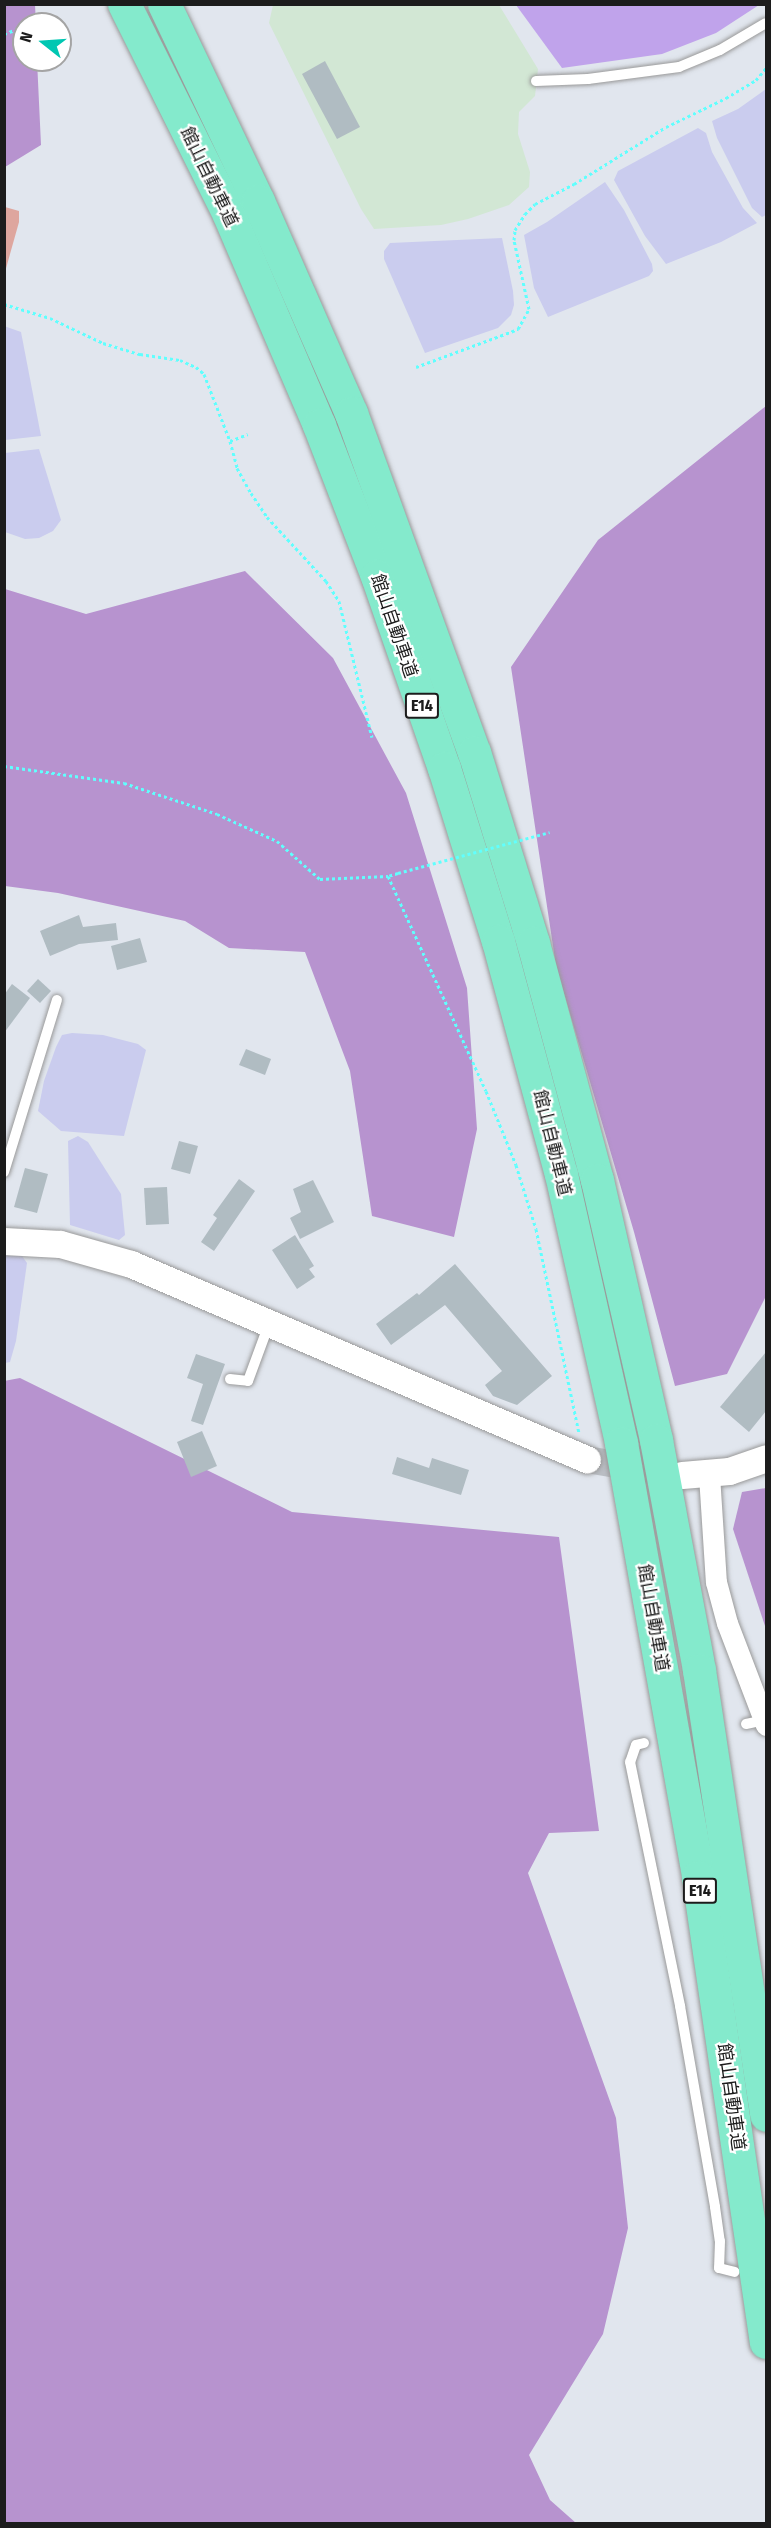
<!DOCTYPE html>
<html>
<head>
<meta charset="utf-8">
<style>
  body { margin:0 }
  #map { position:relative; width:771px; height:2528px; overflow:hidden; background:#e1e6ee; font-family:"Fira Sans Condensed","Noto Sans JP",sans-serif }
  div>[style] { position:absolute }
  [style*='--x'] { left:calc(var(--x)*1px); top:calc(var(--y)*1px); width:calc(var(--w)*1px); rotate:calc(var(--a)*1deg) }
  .industrial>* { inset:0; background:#d2e7d4 }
  .farmland>* { inset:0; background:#caccee }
  .grass>* { inset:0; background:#c0a3eb }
  .forest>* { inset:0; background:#b793cf }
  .water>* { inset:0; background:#dea69e }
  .building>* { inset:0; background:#b0bcc2 }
  .tertiary-tunnel>* { height:27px; margin-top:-13.5px; transform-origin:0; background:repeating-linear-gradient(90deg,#babec4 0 27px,transparent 0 41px) }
  .path>* { height:3px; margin-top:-1.5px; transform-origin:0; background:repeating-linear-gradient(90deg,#60fffe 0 3px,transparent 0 6px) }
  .roads { filter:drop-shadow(0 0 2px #999) drop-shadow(0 0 2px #999) }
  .service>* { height:10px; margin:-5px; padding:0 5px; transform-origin:5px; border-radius:5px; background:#fff }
  .minor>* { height:21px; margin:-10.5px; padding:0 10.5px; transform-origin:10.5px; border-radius:10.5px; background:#fff }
  .tertiary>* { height:27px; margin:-13.5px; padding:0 13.5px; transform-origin:13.5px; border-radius:13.5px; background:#fff }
  .motorway>* { height:33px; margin:-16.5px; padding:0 16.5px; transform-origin:16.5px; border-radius:16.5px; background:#84eacc }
  .path-bridge>* { height:3px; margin-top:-1.5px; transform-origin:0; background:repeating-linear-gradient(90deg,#60fffe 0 3px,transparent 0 6px) }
  span { translate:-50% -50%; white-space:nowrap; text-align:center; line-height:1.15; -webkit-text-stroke:4.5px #fff; paint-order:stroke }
  .shield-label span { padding:2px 4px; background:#fff; border:2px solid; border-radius:4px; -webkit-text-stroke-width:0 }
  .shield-label { font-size:16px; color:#1c1c1c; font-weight:700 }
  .street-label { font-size:18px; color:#1c1c1c }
  .frame { position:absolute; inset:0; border:6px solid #1c1c1c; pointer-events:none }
  .north { position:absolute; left:12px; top:12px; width:60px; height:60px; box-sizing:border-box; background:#fff; border:2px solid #a4a4a4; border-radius:50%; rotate:287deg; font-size:16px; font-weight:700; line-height:24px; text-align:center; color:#1c1c1c }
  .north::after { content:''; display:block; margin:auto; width:21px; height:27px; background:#00c7b2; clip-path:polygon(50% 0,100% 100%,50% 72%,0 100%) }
</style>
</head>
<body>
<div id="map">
  <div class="industrial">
    <div style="clip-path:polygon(273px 5px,499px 5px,538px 69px,535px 96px,519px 112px,518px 134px,530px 172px,529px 187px,509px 205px,468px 219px,441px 225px,374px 229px,361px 209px,269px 23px)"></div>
  </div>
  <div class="farmland">
    <div style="clip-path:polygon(766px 89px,766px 215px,762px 217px,752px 208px,717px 138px,712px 121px,738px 109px)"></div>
    <div style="clip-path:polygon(698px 128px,706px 133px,712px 152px,743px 208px,757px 223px,721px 242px,666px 264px,645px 236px,614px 180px,618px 171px)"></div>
    <div style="clip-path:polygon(605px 182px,624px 210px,652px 264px,653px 271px,649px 276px,548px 317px,534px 288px,524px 235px,547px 222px)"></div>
    <div style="clip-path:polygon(502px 238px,513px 291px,514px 305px,511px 315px,498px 328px,425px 353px,384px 259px,384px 251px,390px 243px)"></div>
    <div style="clip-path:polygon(4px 326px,21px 332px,41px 436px,5px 440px)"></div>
    <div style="clip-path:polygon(39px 449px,61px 520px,53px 531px,39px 538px,25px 539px,5px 532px,5px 453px)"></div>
    <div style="clip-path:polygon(72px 1033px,103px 1035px,138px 1044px,146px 1050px,124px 1136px,61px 1131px,38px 1111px,44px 1081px,56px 1047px,62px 1035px)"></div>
    <div style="clip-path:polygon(78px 1136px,88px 1142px,121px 1194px,125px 1235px,119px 1240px,70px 1225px,68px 1141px)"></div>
    <div style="clip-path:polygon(4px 1255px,22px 1256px,27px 1263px,16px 1341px,10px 1362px,5px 1363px)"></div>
  </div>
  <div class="grass">
    <div style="clip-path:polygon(516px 5px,759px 5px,716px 33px,662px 54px,562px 68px)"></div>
  </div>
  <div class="forest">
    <div style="clip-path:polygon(5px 4px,35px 5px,36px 24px,24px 24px,24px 60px,37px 60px,41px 145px,5px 167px)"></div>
    <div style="clip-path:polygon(766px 406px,766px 1296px,727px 1374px,675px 1386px,634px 1232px,556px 966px,511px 667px,598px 540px)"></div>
    <div style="clip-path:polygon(245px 571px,333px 658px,406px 793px,467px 988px,477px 1129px,454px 1237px,372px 1216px,350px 1071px,305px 952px,229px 948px,185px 921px,58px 893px,5px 886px,5px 589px,86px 614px)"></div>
    <div style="clip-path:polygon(20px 1378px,292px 1512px,559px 1537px,599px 1831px,549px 1833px,528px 1873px,616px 2118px,628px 2228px,603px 2334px,529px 2455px,550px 2500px,576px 2523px,5px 2523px,4px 1381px)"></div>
    <div style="clip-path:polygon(766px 1488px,766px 1629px,733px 1529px,742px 1492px)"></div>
  </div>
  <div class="water">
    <div style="clip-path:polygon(5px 207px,19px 211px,19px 222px,5px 272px)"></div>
  </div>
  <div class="building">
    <div style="clip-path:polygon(325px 61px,360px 127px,337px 139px,302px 74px)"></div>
    <div style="clip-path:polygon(79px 915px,83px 927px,116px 923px,118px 940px,79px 944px,50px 956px,40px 931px)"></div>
    <div style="clip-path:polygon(140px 938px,147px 962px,117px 970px,111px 946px)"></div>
    <div style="clip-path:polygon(38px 979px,51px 991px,40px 1003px,27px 991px)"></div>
    <div style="clip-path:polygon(12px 984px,30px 998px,4px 1033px,4px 995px)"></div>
    <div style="clip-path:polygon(246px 1049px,271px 1059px,265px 1075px,239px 1065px)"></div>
    <div style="clip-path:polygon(179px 1141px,198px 1146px,190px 1174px,171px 1169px)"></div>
    <div style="clip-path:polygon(25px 1168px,48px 1174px,37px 1213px,14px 1207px)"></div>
    <div style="clip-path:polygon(239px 1179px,255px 1191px,214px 1251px,201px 1242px,217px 1218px,213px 1215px)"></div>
    <div style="clip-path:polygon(313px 1180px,334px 1222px,300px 1239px,290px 1218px,301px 1212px,293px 1189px)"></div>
    <div style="clip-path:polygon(167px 1187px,169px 1224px,146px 1225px,144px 1188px)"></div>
    <div style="clip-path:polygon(295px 1235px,314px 1266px,309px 1269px,315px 1277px,297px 1289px,272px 1250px)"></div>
    <div style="clip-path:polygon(455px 1264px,552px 1376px,517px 1405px,493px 1396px,485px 1385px,502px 1371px,445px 1305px,391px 1345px,376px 1324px,417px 1293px,419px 1295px)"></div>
    <div style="clip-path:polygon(766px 1352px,766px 1411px,749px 1432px,720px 1407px)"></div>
    <div style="clip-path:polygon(196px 1354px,225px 1364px,203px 1425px,191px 1421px,203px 1384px,187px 1378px)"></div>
    <div style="clip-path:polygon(202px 1431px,217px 1466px,191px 1477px,177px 1442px)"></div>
    <div style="clip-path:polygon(397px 1457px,429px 1468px,432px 1458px,469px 1470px,461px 1495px,392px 1474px)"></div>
  </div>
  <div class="tertiary-tunnel">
    <div style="--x:587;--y:1459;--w:94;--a:9.8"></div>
  </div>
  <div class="path">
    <div style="--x:4;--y:34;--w:14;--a:-21"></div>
    <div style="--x:4;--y:304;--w:48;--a:16.9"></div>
    <div style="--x:50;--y:318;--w:59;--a:25.3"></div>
    <div style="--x:103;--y:343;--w:39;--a:17"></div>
    <div style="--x:140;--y:354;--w:40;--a:8.5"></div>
    <div style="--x:180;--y:360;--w:17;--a:24"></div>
    <div style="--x:196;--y:367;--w:11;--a:41"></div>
    <div style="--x:204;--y:374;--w:72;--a:68.8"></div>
    <div style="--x:230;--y:441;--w:19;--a:-21"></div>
    <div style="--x:416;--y:367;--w:109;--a:-20.4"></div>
    <div style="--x:518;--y:329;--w:23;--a:-61"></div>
    <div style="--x:529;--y:309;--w:71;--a:-102.3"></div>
    <div style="--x:514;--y:240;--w:10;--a:-84"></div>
    <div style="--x:515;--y:230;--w:19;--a:-58"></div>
    <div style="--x:525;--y:214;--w:14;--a:-45"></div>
    <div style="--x:535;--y:204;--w:44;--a:-27.1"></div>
    <div style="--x:574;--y:184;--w:108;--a:-31.8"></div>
    <div style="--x:666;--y:127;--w:67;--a:-25.8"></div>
    <div style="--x:726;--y:98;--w:35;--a:-31"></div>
    <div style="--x:756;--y:80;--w:16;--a:-50"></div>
    <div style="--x:230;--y:441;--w:28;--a:75"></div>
    <div style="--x:237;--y:468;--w:29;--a:61"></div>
    <div style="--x:251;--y:493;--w:29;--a:56"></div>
    <div style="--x:267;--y:517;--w:87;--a:47.3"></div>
    <div style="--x:326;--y:581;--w:24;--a:57"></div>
    <div style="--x:339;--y:601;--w:140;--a:76.4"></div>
    <div style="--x:4;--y:766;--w:121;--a:8.1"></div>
    <div style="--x:124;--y:783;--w:98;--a:18.4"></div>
    <div style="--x:217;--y:814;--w:66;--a:24.2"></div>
    <div style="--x:277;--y:841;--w:57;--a:41.5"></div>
    <div style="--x:320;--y:879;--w:68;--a:-2.5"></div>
    <div style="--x:398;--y:873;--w:10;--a:163"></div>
    <div style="--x:388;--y:876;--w:236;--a:65.5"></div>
    <div style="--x:486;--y:1091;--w:80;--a:67.9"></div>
    <div style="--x:516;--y:1165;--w:67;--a:72.6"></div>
    <div style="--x:536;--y:1229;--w:208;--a:78.1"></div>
  </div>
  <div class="roads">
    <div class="service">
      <div style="--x:536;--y:81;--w:52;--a:-2.2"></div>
      <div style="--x:588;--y:79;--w:92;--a:-7.5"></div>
      <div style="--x:679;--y:67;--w:44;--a:-22.5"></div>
      <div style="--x:720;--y:50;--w:53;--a:-30.4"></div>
      <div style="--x:4;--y:1172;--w:180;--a:-72.9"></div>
      <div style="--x:230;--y:1379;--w:18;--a:6"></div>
      <div style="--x:248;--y:1381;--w:61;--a:-69.8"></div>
      <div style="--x:746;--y:1724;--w:19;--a:-12"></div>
      <div style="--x:644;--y:1743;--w:8;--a:166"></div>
      <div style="--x:636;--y:1745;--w:18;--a:109"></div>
      <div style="--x:630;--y:1762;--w:249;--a:78.4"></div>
      <div style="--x:680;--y:2006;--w:204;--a:80.1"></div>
      <div style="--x:715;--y:2207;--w:34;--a:82"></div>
      <div style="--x:720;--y:2241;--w:27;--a:92"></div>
      <div style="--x:719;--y:2268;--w:16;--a:14"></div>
    </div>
    <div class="minor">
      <div style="--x:709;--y:1475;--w:107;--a:86.3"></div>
      <div style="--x:716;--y:1582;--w:42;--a:75"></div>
      <div style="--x:727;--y:1623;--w:109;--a:69.1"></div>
    </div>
    <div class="tertiary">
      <div style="--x:4;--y:1241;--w:56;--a:3.1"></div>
      <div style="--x:60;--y:1244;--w:74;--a:15.7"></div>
      <div style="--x:131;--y:1264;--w:496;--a:23.2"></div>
      <div style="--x:682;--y:1475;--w:47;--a:-4.9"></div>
      <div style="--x:729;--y:1471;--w:39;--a:-19"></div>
    </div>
    <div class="motorway">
      <div style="--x:124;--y:4;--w:236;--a:63.5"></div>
      <div style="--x:229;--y:215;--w:228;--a:66.8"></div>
      <div style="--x:319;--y:425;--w:162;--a:69"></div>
      <div style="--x:377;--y:576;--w:203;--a:70.8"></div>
      <div style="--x:444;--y:768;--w:181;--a:72.7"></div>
      <div style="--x:498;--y:941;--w:241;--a:74.9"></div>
      <div style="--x:561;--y:1174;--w:276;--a:77.4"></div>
      <div style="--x:621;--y:1443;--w:441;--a:79.9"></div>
      <div style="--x:698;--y:1877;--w:470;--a:81.7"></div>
      <div style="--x:164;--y:4;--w:218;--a:64.5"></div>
      <div style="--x:258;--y:201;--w:232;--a:66.3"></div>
      <div style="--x:351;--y:413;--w:361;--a:70.1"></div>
      <div style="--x:474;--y:752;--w:200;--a:72.8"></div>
      <div style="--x:533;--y:943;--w:245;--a:74.9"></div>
      <div style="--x:597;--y:1180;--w:267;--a:77.2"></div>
      <div style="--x:656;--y:1440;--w:234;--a:79.4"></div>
      <div style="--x:699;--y:1670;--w:450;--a:81.4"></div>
    </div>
  </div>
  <div class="path-bridge">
    <div style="--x:398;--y:873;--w:157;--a:-15.1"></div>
  </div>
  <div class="shield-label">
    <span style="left:422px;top:706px">E14</span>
    <span style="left:700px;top:1891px">E14</span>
  </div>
  <div class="street-label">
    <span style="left:209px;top:177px;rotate:64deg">館山自動車道</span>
    <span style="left:394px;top:626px;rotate:71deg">館山自動車道</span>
    <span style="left:552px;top:1143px;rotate:76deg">館山自動車道</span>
    <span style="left:653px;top:1618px;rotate:80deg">館山自動車道</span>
    <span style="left:731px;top:2097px;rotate:82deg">館山自動車道</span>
  </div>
  <div class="frame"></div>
  <div class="north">N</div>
</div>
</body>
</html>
